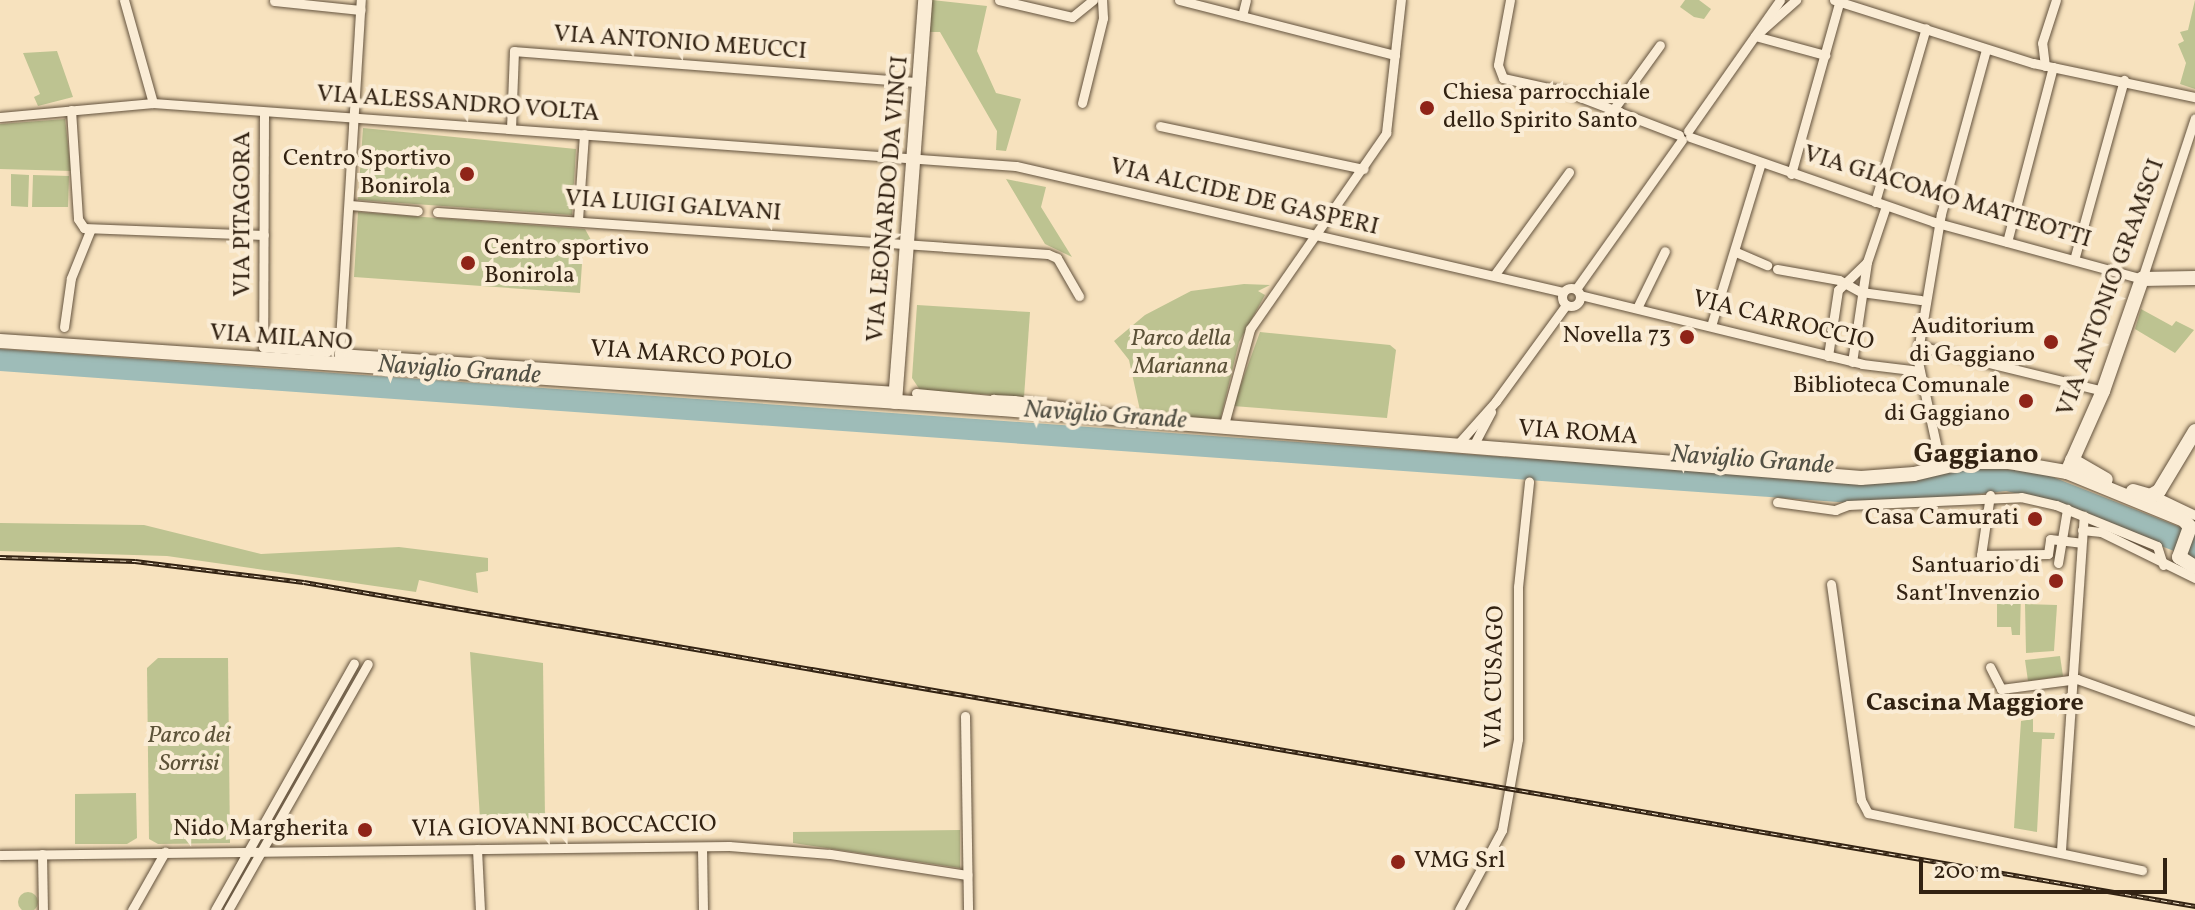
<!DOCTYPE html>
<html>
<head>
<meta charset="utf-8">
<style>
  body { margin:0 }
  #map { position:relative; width:2195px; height:910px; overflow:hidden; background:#f7e2be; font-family:Vollkorn,serif }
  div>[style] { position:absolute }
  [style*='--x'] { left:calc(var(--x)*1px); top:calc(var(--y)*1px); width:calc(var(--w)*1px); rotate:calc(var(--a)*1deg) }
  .green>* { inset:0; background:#bdc391 }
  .round { border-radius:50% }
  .water>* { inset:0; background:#9ebcb8 }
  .roads { filter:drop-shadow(0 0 2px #63523d) drop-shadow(0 0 2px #63523d) }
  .street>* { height:9px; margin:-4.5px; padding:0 4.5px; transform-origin:4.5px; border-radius:4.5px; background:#faecd5 }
  .street>.ring { margin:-4.5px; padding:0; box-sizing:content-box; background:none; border:9px solid #faecd5; border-radius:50% }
  .secondary>* { height:14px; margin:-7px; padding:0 7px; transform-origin:7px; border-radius:7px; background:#faecd5 }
  .rail>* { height:5px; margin-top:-2.5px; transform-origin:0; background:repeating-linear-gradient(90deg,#faecd5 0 6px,#322212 0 12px); box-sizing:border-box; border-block:2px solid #322212 }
  .dots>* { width:22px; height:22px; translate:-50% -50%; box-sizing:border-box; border:4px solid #faecd5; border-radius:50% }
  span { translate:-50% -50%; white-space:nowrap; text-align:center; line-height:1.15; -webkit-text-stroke:8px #faecd5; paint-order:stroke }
  .street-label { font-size:24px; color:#322212 }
  .poi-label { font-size:24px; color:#322212 }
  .left { translate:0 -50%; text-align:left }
  .right { translate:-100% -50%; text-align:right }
  .park-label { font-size:24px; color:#5c5238; font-style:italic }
  .water-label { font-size:26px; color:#525044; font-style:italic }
  .neighbourhood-label { font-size:26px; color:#322212; font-weight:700 }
  .quarter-label { font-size:28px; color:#322212; font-weight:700 }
  .scale { position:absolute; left:1919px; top:858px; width:248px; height:36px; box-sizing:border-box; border:4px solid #322212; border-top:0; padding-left:10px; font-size:24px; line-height:28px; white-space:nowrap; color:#322212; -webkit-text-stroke:6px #faecd5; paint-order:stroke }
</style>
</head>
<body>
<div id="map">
  <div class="green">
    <div style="clip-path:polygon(932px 0,987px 6px,977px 51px,996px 93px,1021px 99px,1006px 151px,996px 150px,997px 131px,940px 32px,930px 32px)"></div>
    <div style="clip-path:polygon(1685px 0,1699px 0,1711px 9px,1704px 19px,1694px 17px,1680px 7px)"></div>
    <div style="clip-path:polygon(2195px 0,2195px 89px,2180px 84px,2186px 63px,2178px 44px,2184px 41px,2180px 32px,2188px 30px)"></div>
    <div style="clip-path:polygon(57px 51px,73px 97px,38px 106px,34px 97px,40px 94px,23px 53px)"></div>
    <div style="clip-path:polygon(65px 119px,71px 171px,0 169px,0 124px)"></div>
    <div style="clip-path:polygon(363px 128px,576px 149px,572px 215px,358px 200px)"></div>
    <div style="clip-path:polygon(11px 174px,29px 175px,28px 207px,11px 206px)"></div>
    <div style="clip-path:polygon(33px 175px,69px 176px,68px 207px,32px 207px)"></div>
    <div style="clip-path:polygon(1006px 179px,1046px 187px,1041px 207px,1072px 257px,1045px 244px)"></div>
    <div style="clip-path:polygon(358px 212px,585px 229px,591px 240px,583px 249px,580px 293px,354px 277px)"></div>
    <div style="clip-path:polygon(1244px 284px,1270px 285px,1258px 291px,1265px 295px,1239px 342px,1220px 421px,1141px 415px,1129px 360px,1114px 341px,1145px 315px,1191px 291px)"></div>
    <div style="clip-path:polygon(917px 305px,1030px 312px,1024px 397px,920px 390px,912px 378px)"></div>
    <div style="clip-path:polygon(2141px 309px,2172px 326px,2176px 321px,2194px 330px,2175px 353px,2135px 329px)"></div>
    <div style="clip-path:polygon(1260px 332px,1390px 345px,1396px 350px,1387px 418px,1233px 406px)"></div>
    <div style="clip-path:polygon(0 523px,144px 525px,261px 554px,399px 547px,488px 558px,488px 571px,476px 573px,478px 593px,419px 580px,416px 592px,167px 556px,0 551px)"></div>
    <div style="clip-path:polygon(1997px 589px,2021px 590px,2020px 635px,2012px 635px,2011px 627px,1997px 627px)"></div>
    <div style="clip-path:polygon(2025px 604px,2057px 605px,2054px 651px,2026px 653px)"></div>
    <div style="clip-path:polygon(470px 652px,543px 663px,545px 818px,480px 820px)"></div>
    <div style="clip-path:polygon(2060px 656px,2063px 676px,2028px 681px,2025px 660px)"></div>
    <div style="clip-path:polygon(158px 658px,228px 658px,230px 843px,158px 844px,149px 839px,147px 668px)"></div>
    <div style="clip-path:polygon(2033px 719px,2033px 732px,2055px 733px,2054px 739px,2042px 739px,2037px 832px,2014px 828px,2021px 721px)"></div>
    <div style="clip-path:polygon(136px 793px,137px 838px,127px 844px,75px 844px,75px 794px)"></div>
    <div style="clip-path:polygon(960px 830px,960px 868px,793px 843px,793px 832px)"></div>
    <div class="round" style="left:18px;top:892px;width:20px;height:20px"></div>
  </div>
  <div class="water">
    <div style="clip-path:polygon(0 349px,1869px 483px,1971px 467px,2040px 472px,2195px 533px,2195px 559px,2033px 497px,2006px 491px,1880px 505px,0 371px)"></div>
  </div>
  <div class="roads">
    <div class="street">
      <div style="--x:124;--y:0;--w:107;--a:74.3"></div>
      <div style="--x:999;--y:0;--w:75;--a:13.1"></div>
      <div style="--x:1072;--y:17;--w:27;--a:-39"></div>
      <div style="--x:1179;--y:0;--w:223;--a:14.3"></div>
      <div style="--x:1510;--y:0;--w:66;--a:100.5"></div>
      <div style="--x:1498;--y:65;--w:14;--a:69"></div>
      <div style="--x:1503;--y:78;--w:66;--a:12.3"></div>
      <div style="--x:1567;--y:92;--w:120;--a:21"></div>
      <div style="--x:1834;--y:0;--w:209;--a:17.6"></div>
      <div style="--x:2033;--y:63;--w:166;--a:11.9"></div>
      <div style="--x:274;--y:1;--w:87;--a:5.9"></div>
      <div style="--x:1242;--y:16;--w:16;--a:-76"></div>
      <div style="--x:1755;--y:36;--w:73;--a:15.2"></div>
      <div style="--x:1755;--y:36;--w:55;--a:-41.3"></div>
      <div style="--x:2045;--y:66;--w:23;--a:-97"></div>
      <div style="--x:2042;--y:43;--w:45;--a:-72"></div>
      <div style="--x:1082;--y:103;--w:88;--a:-76.1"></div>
      <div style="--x:1103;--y:18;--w:18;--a:-93"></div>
      <div style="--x:71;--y:110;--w:109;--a:86.3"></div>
      <div style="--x:78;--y:219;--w:11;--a:56"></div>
      <div style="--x:84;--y:228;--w:180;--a:2.2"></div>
      <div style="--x:1613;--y:110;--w:80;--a:-54.1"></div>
      <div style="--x:264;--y:112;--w:235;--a:90.2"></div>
      <div style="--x:263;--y:347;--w:64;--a:4.5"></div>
      <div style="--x:0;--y:117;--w:154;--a:-5.2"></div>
      <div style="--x:153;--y:103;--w:865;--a:4.18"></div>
      <div style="--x:1016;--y:166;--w:561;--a:12.97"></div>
      <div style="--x:1160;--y:126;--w:208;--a:11.9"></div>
      <div style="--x:511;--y:129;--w:78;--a:-87.8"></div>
      <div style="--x:514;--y:51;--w:408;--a:4.4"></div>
      <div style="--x:1688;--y:131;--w:160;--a:-54.9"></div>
      <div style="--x:1690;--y:137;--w:258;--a:19.2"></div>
      <div style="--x:1934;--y:222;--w:216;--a:15.3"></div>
      <div style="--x:2142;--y:279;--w:169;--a:-71.8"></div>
      <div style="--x:1791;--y:174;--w:178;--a:-74.3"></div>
      <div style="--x:1875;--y:202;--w:181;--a:-73.7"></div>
      <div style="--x:350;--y:205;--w:68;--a:5"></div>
      <div style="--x:437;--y:212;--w:612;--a:3.93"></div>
      <div style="--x:1048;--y:254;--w:10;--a:24"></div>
      <div style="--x:1057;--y:258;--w:44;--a:59.9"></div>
      <div style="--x:578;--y:220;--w:86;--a:-86"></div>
      <div style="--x:2007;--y:242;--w:181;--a:-75.3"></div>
      <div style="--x:1736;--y:252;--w:34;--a:23"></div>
      <div style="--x:2074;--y:260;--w:187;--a:-74.5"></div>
      <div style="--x:1867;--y:262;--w:59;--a:-71.3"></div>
      <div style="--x:1777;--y:269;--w:63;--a:10.1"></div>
      <div style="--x:1839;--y:280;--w:25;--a:29"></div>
      <div style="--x:1861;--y:292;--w:60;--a:7.7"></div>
      <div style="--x:1495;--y:274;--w:126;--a:-54"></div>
      <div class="ring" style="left:1562px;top:288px;width:9px;height:9px"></div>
      <div style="--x:1576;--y:289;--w:183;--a:-54.6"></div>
      <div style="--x:1580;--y:295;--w:290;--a:13.7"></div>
      <div style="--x:1862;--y:364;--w:58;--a:6.9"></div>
      <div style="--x:1638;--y:306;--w:61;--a:-63.9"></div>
      <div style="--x:1711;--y:326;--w:171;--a:-73"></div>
      <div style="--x:64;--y:327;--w:49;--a:-81.9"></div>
      <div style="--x:71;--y:278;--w:51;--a:-68"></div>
      <div style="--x:1919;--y:346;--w:189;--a:13.7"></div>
      <div style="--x:339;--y:353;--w:558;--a:3.9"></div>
      <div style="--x:339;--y:356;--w:357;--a:-86.5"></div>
      <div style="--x:1828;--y:356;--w:67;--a:-81.4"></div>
      <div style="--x:1838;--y:290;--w:40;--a:-44"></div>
      <div style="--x:1867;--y:262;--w:101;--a:98.5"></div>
      <div style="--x:916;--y:393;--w:75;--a:5.3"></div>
      <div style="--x:982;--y:407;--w:14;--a:-36"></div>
      <div style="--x:993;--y:399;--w:21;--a:3"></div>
      <div style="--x:1014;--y:400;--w:118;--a:7.8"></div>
      <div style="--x:1223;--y:428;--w:103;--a:-74.7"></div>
      <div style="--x:1250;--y:329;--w:239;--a:-55.2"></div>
      <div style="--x:1386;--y:133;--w:134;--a:-83.6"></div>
      <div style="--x:1457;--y:445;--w:59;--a:-48.4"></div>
      <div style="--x:1496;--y:401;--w:119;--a:-53.9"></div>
      <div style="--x:1472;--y:448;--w:41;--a:-62.2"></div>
      <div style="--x:1941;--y:467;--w:113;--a:-102.3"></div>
      <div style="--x:1917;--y:357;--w:145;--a:-80.5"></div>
      <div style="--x:1941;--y:214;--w:171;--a:-74.7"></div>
      <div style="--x:1990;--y:495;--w:61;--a:98.5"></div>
      <div style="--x:1981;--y:555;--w:67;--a:-0.9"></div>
      <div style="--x:2048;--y:554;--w:15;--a:-82"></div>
      <div style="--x:2050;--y:539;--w:31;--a:7"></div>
      <div style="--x:2153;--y:495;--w:47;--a:25.5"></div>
      <div style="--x:1777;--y:502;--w:59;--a:7.9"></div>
      <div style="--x:1835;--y:510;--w:14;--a:-21"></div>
      <div style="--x:1848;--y:505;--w:173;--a:-2.6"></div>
      <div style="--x:2021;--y:497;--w:36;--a:13"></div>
      <div style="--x:2056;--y:505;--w:109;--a:22.1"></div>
      <div style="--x:2157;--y:546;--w:20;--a:72"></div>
      <div style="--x:2082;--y:530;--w:19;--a:6"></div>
      <div style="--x:2101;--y:532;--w:105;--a:26.1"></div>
      <div style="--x:2058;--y:563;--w:55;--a:-80.5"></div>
      <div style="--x:1831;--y:584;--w:218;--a:82.1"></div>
      <div style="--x:1861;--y:800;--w:15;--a:62"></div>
      <div style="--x:1868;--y:813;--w:280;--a:11.8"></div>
      <div style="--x:1990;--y:667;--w:25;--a:63"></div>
      <div style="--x:2001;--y:689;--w:77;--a:-7.5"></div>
      <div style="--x:2077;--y:679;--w:125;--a:19.6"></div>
      <div style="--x:965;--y:716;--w:194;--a:89.1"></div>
      <div style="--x:702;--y:847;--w:63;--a:89.1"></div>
      <div style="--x:477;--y:849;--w:61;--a:87.2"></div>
      <div style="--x:2061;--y:850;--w:335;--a:-86.1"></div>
      <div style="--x:42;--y:854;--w:56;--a:89"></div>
      <div style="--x:0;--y:855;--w:729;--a:-0.71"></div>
      <div style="--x:729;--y:846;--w:101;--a:4.5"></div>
      <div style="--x:830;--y:854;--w:139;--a:8.7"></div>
      <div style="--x:132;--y:910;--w:67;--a:-60.4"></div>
      <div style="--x:215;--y:910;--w:283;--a:-60.6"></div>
      <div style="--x:228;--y:910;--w:283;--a:-60.4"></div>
      <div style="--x:1459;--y:910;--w:91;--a:-61.7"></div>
      <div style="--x:1502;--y:830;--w:92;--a:-80"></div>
      <div style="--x:1518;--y:739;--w:152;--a:-90"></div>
      <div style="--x:1518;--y:587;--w:106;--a:-84"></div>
    </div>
    <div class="secondary">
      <div style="--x:0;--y:341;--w:1004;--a:3.88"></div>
      <div style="--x:1002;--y:409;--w:862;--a:4.59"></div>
      <div style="--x:1861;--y:478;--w:53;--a:-4.3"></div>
      <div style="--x:1914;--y:474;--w:51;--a:-13.5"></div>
      <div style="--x:1964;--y:462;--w:45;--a:0"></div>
      <div style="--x:2009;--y:462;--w:59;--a:9.8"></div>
      <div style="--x:2067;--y:472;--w:126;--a:22.3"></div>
      <div style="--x:2184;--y:520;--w:9;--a:49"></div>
      <div style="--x:2190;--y:527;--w:32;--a:110"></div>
      <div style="--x:2179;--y:557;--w:19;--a:32"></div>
      <div style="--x:895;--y:402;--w:403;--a:-85.7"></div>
      <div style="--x:2072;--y:460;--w:39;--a:30"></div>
      <div style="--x:2067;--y:472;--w:89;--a:-66"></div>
      <div style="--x:2103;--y:391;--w:119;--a:-70.8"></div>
      <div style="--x:2142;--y:279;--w:53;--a:-1.1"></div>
      <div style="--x:2133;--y:491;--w:18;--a:16"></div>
      <div style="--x:2150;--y:496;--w:10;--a:-29"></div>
      <div style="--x:2159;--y:491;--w:70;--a:-59"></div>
    </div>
  </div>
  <div class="rail">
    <div style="--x:0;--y:557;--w:135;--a:1.7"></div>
    <div style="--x:135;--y:561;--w:170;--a:7.1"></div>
    <div style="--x:304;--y:582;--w:1919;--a:9.72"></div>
  </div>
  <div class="dots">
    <div style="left:1427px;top:108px;background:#8f2418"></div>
    <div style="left:467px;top:174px;background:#8f2418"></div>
    <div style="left:468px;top:263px;background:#8f2418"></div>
    <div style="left:1687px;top:337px;background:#8f2418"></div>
    <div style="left:2051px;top:342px;background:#8f2418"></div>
    <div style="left:2026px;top:401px;background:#8f2418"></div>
    <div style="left:2035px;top:519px;background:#8f2418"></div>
    <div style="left:2056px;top:581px;background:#8f2418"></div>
    <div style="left:365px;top:830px;background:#8f2418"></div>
    <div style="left:1398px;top:862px;background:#8f2418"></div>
  </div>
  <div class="street-label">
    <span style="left:680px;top:44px;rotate:4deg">VIA ANTONIO MEUCCI</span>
    <span style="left:458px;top:105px;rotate:4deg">VIA ALESSANDRO VOLTA</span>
    <span style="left:1244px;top:198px;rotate:13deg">VIA ALCIDE DE GASPERI</span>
    <span style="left:1947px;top:198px;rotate:17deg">VIA GIACOMO MATTEOTTI</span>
    <span style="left:889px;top:199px;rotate:-85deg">VIA LEONARDO DA VINCI</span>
    <span style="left:673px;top:207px;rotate:4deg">VIA LUIGI GALVANI</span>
    <span style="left:244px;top:214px;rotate:-90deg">VIA PITAGORA</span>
    <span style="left:2112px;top:288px;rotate:-70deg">VIA ANTONIO GRAMSCI</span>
    <span style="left:1783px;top:322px;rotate:14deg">VIA CARROCCIO</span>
    <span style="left:281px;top:339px;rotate:4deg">VIA MILANO</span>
    <span style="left:691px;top:357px;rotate:4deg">VIA MARCO POLO</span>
    <span style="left:1578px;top:434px;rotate:4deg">VIA ROMA</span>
    <span style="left:1496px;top:677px;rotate:-89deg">VIA CUSAGO</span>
    <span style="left:564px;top:828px;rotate:-1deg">VIA GIOVANNI BOCCACCIO</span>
  </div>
  <div class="poi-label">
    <span class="left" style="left:1443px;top:108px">Chiesa parrocchiale<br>dello Spirito Santo</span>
    <span class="right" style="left:451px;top:174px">Centro Sportivo<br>Bonirola</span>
    <span class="left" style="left:484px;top:263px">Centro sportivo<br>Bonirola</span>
    <span class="right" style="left:2035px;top:342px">Auditorium<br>di Gaggiano</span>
    <span class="right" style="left:1671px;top:337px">Novella 73</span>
    <span class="right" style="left:2010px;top:401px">Biblioteca Comunale<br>di Gaggiano</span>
    <span class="right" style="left:2019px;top:519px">Casa Camurati</span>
    <span class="right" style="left:2040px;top:581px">Santuario di<br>Sant'Invenzio</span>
    <span class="right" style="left:349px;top:830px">Nido Margherita</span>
    <span class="left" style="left:1414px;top:862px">VMG Srl</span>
  </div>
  <div class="park-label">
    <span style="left:1181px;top:354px">Parco della<br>Marianna</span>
    <span style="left:189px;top:751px">Parco dei<br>Sorrisi</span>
  </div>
  <div class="water-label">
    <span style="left:459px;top:371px;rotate:4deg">Naviglio Grande</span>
    <span style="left:1105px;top:416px;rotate:4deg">Naviglio Grande</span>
    <span style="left:1752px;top:461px;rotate:4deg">Naviglio Grande</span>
  </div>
  <div class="neighbourhood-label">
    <span style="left:1975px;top:704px">Cascina Maggiore</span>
  </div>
  <div class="quarter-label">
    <span style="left:1976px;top:455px">Gaggiano</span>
  </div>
  <div class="scale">200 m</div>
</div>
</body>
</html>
